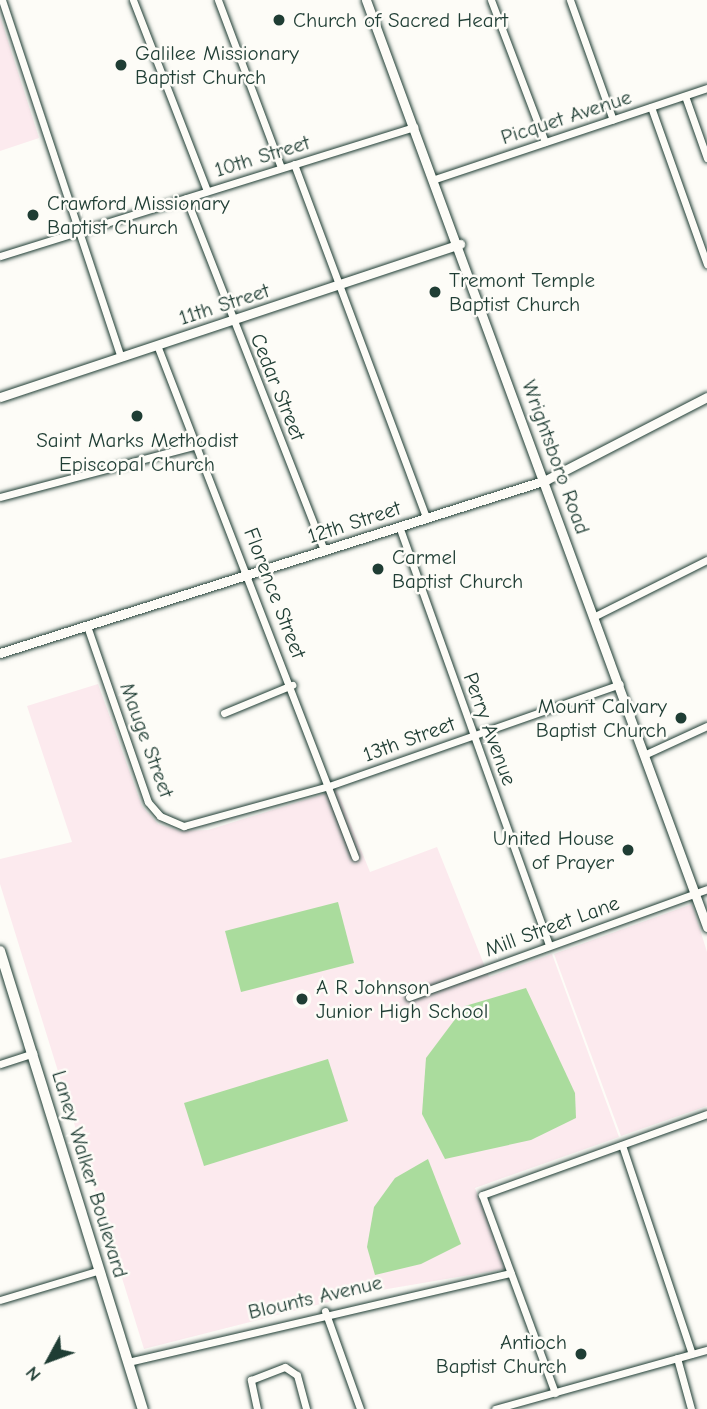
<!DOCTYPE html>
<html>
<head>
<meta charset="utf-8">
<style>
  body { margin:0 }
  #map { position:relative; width:707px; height:1409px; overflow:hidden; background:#fdfcf7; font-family:"Comic Neue",sans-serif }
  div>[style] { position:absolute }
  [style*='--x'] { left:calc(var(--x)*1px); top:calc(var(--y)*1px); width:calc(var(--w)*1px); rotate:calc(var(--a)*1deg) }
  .built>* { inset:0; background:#fceaee }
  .green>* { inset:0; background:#aadc9d }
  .roads { filter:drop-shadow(0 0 2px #1f3d34) drop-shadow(0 0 2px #1f3d34) }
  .minor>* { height:7px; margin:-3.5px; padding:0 3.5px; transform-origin:3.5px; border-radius:3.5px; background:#fdfcf7 }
  .tertiary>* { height:9px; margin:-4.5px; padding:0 4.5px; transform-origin:4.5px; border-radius:4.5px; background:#fdfcf7 }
  .secondary>* { height:10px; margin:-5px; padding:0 5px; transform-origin:5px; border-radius:5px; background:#fdfcf7 }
  .dots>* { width:19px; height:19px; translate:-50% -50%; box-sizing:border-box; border:4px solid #fdfcf7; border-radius:50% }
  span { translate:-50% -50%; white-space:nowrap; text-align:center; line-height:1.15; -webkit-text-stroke:5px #fdfcf7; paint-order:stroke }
  .poi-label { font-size:21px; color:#1f3d34 }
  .left { translate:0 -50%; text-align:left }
  .right { translate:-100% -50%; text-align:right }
  .street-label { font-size:21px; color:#1f3d34 }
  .north { position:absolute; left:14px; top:1325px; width:70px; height:70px; -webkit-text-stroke:5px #fdfcf7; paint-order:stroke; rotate:229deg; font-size:19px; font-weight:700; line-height:28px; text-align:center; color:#1f3d34 }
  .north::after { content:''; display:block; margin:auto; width:24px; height:32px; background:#1f3d34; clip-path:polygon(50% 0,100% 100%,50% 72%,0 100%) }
</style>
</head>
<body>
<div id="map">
  <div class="built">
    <div style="clip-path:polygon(0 16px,39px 138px,0 151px)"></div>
    <div style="clip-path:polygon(98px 684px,142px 806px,158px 824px,180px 831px,208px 830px,337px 790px,370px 872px,437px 847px,489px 977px,552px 954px,619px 1137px,475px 1188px,505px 1269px,364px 1293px,144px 1349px,0 884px,0 859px,72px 842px,27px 706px)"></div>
    <div style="clip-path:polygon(692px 904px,707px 952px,707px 1106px,621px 1136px,554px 954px)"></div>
  </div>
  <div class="green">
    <div style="clip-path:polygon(338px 902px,354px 963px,241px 992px,225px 931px)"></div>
    <div style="clip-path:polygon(526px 988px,575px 1093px,576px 1118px,531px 1140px,445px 1159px,422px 1114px,426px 1058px,465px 1006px)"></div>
    <div style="clip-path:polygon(328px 1059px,348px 1121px,204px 1166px,184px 1103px)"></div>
    <div style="clip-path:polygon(428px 1159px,461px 1244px,421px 1264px,375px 1275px,367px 1247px,374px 1207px,395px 1178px)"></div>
  </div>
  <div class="roads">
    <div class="minor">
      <div style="--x:2;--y:0;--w:376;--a:71.6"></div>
      <div style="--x:133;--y:0;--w:205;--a:68.8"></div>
      <div style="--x:218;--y:0;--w:179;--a:69.4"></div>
      <div style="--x:491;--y:0;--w:152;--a:69.2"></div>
      <div style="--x:570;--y:0;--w:127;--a:70.3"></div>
      <div style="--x:685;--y:96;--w:66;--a:70.5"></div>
      <div style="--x:651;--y:107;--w:167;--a:70.4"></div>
      <div style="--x:294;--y:164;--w:377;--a:69.5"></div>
      <div style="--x:435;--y:179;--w:287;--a:-18.5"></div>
      <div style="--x:186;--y:198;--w:378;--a:68.6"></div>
      <div style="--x:0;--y:256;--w:434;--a:-17.3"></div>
      <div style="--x:157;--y:345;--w:549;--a:68.86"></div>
      <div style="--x:0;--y:497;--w:204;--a:-14.8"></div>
      <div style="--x:399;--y:526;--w:444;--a:70.3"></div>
      <div style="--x:595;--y:616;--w:125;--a:-26.6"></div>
      <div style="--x:87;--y:626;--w:186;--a:70.9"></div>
      <div style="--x:148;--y:802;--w:18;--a:49"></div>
      <div style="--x:160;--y:816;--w:26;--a:23"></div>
      <div style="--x:184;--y:826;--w:150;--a:-15.4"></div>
      <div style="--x:329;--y:786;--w:308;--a:-19.3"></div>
      <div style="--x:224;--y:713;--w:74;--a:-22.4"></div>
      <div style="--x:646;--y:754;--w:67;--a:-24.7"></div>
      <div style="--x:409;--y:997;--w:317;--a:-19.9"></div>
      <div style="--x:0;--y:1064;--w:35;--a:-18"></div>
      <div style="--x:622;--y:1145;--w:220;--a:71.5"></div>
      <div style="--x:0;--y:1300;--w:104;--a:-16.7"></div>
      <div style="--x:325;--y:1311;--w:104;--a:70.3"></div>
      <div style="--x:677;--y:1358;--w:53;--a:74.6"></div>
      <div style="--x:128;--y:1362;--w:393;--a:-13.1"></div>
      <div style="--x:555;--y:1393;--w:211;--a:-110.2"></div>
      <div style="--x:482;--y:1195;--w:239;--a:-19.8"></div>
      <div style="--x:257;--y:1409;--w:30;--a:-102"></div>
      <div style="--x:251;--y:1380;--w:36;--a:-21"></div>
      <div style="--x:285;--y:1367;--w:14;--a:34"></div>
      <div style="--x:297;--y:1375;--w:35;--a:75"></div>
      <div style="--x:495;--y:1409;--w:220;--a:-15.6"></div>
    </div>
    <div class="tertiary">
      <div style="--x:366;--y:0;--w:988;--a:69.8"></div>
      <div style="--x:0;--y:397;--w:485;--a:-18.4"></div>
      <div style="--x:0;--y:653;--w:573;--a:-17.58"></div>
      <div style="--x:546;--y:480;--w:181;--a:-27.3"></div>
    </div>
    <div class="secondary">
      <div style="--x:0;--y:951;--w:480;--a:72.7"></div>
    </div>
  </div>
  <div class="dots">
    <div style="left:279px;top:20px;background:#1f3d34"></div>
    <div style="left:121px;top:65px;background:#1f3d34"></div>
    <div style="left:33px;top:215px;background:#1f3d34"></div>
    <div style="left:435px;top:292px;background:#1f3d34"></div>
    <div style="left:137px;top:416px;background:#1f3d34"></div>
    <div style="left:378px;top:569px;background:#1f3d34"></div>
    <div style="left:681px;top:718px;background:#1f3d34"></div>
    <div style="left:628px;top:850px;background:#1f3d34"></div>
    <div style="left:302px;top:999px;background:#1f3d34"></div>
    <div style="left:581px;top:1354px;background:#1f3d34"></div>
  </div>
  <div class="poi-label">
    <span class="left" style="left:293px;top:20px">Church of Sacred Heart</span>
    <span class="left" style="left:135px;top:65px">Galilee Missionary<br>Baptist Church</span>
    <span class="left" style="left:47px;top:215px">Crawford Missionary<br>Baptist Church</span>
    <span class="left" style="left:449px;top:292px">Tremont Temple<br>Baptist Church</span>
    <span style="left:137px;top:452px">Saint Marks Methodist<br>Episcopal Church</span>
    <span class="left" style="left:392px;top:569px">Carmel<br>Baptist Church</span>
    <span class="right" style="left:667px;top:718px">Mount Calvary<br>Baptist Church</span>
    <span class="right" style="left:614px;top:850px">United House<br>of Prayer</span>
    <span class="left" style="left:316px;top:999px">A R Johnson<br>Junior High School</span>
    <span class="right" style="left:567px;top:1354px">Antioch<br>Baptist Church</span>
  </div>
  <div class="street-label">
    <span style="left:566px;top:117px;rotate:-18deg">Picquet Avenue</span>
    <span style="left:262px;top:156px;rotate:-17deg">10th Street</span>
    <span style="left:224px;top:304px;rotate:-18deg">11th Street</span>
    <span style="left:278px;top:387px;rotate:68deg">Cedar Street</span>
    <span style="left:556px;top:457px;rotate:70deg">Wrightsboro Road</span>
    <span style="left:354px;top:522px;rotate:-18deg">12th Street</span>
    <span style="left:275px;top:593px;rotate:69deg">Florence Street</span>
    <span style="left:490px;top:729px;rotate:70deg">Perry Avenue</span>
    <span style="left:409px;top:739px;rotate:-20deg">13th Street</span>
    <span style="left:147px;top:740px;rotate:70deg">Mauge Street</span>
    <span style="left:552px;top:926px;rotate:-20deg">Mill Street Lane</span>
    <span style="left:90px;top:1174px;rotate:73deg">Laney Walker Boulevard</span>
    <span style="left:315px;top:1297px;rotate:-13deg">Blounts Avenue</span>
  </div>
  <div class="north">N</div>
</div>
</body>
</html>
